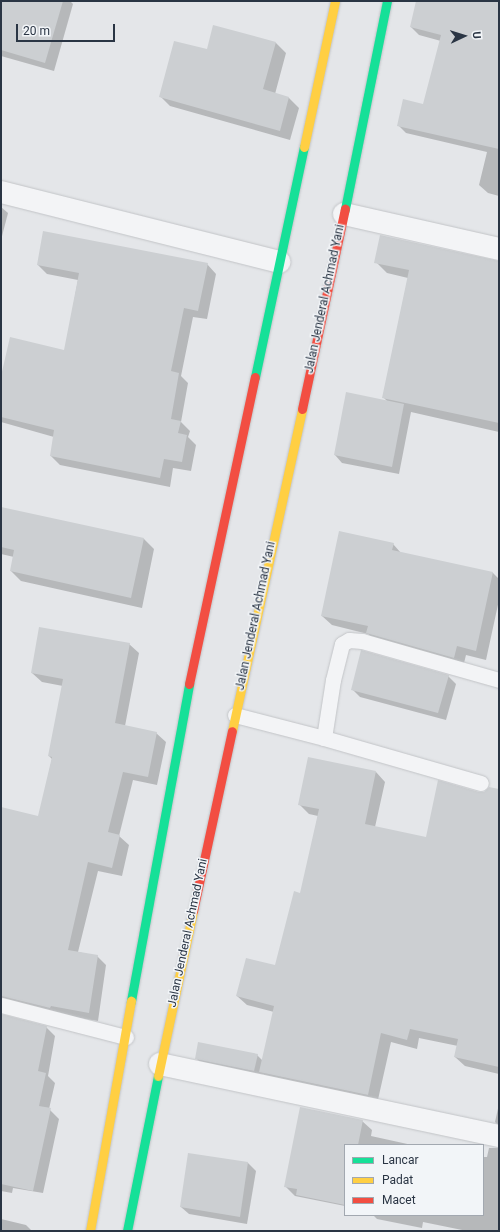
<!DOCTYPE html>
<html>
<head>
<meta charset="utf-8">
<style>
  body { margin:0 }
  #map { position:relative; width:500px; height:1232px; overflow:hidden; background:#e4e6e9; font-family:Roboto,sans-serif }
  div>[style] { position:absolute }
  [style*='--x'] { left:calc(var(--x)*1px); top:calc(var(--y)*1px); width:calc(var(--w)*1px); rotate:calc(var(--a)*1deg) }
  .shadow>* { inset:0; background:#0003 }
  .building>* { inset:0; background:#cccfd2 }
  .roads { filter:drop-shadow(0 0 1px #c2c4c7) drop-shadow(0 0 1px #c2c4c7) }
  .lane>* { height:15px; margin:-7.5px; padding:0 7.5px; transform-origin:7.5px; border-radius:7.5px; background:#f3f4f6 }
  .street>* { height:22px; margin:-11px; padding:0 11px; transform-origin:11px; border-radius:11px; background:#f3f4f6 }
  .fast>* { height:9px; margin:-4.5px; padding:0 4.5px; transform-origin:4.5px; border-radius:4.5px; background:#16e098 }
  .slow>* { height:9px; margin:-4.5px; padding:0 4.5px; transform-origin:4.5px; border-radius:4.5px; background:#ffcf43 }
  .jam>* { height:9px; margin:-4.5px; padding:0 4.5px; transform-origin:4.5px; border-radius:4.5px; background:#f24e42 }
  span { translate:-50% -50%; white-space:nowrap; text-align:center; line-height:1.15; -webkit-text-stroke:3px #f2f5f8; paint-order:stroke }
  .street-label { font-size:12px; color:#2a3544 }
  .frame { position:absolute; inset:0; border:2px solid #2a3544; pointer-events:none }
  .legend { position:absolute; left:344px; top:1144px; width:140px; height:72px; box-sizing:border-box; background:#f2f5f8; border:1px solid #a2a8b0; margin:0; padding:5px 7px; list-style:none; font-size:12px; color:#2a3544 }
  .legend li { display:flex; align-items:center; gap:8px; height:20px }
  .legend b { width:20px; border:1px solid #a2a8b0 }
  .north { position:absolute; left:444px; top:16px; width:40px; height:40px; -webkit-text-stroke:3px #f2f5f8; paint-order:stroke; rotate:86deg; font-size:11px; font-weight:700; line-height:16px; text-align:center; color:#2a3544 }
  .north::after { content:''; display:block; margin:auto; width:14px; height:18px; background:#2a3544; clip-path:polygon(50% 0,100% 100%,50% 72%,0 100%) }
  .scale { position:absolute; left:16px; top:24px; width:99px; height:18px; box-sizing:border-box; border:2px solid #2a3544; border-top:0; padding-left:5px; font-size:12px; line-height:14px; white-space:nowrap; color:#2a3544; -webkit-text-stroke:3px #f2f5f8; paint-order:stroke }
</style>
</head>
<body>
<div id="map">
  <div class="shadow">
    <div style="clip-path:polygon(1px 1px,70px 1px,73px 4px,54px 71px,1px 56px)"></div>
    <div style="clip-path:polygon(417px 1px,499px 1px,499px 196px,488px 193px,479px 185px,487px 152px,406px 133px,398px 125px,424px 105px,441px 41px,419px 35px,411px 27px)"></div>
    <div style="clip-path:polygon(276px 43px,286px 53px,275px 94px,289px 98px,299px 108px,290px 140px,170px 106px,160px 96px,208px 51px)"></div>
    <div style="clip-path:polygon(1px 207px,8px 213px,1px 240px)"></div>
    <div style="clip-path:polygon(376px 262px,499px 262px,499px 432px,411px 412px,399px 474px,342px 463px,335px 455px,387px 401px,383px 397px,408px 278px,387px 273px)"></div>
    <div style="clip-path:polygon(207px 264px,216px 274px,207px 319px,193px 317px,181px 376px,188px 383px,181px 422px,190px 431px,188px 437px,196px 445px,191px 471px,173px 468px,170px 487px,60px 465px,51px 456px,54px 437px,1px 422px,1px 381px,65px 351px,78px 280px,47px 274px,38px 265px)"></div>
    <div style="clip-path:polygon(1px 508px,144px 539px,154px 549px,142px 608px,21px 581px,11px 571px,14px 557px,1px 554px)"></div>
    <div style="clip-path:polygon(393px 544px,401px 553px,493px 573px,499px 579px,499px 600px,486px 660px,466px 655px,463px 667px,377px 642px,368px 634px,332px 625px,322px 616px)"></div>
    <div style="clip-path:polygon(129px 644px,139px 653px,125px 726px,156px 733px,166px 742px,157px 785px,133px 780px,119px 836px,129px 845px,122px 876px,98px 871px,78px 952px,97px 956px,106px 965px,98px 1021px,60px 1015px,1px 1012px,1px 1015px,46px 1027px,55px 1036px,48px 1076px,55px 1083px,49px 1109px,59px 1119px,43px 1193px,13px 1188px,12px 1193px,1px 1191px,1px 808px,39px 817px,52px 759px,49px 756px,63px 686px,42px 682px,32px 673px)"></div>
    <div style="clip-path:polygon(448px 676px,456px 684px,446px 720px,360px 697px,352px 689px)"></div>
    <div style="clip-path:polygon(376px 772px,385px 782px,375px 827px,426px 838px,478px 793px,499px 790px,499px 1074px,465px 1066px,455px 1057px,458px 1046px,419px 1038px,417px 1049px,391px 1042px,377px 1104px,270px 1082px,263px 1074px,262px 1078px,204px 1066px,196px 1058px,257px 1055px,263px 1061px,274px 1012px,247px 1005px,237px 996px,276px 967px,301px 894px,318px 816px,309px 814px,299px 804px)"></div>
    <div style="clip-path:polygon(499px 1104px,499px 1126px,495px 1122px)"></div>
    <div style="clip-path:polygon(362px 1121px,372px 1130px,371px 1136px,412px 1145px,345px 1145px,345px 1206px,295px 1196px,285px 1186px)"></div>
    <div style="clip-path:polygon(489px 1148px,499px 1148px,499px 1231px,467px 1231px,423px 1222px,422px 1228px,377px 1219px,373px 1215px,483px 1215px,483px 1157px,487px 1157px)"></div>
    <div style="clip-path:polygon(189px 1154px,248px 1163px,256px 1171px,247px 1224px,189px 1214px,181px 1207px)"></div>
    <div style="clip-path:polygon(1px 1219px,26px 1225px,32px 1231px,1px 1231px)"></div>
  </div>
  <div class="building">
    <div style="clip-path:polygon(1px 1px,63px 1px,45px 63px,1px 50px)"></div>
    <div style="clip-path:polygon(416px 1px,499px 1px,499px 149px,397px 126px,403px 99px,423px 104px,441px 35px,410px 27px)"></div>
    <div style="clip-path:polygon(213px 25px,276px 42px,263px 89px,289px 97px,280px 131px,159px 97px,174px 41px,207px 49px)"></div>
    <div style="clip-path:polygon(43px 231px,208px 263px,198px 311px,184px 308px,171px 371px,179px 373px,171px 419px,181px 421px,178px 433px,187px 435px,182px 462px,164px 459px,160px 478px,50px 456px,54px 430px,1px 417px,1px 376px,10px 337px,64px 350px,79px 273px,37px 265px)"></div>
    <div style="clip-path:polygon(380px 235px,499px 261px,499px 423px,382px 398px,409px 270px,374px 263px)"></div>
    <div style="clip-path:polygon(346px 392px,404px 404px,392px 467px,334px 455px)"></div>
    <div style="clip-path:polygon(1px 507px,144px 538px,131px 598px,10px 571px,14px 550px,1px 547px)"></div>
    <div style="clip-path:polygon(339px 531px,394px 543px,392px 550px,493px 572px,476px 651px,457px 646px,454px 658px,366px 633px,368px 626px,321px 616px)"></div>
    <div style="clip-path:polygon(39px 627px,130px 643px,115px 723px,157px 732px,148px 777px,123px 772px,108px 832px,120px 835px,112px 868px,88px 862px,68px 950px,98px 955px,89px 1013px,51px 1006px,50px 1008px,1px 996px,1px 807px,38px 816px,52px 757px,48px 756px,63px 679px,31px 673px)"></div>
    <div style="clip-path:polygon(361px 650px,449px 675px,438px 713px,351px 690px)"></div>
    <div style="clip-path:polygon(308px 757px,376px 771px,365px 824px,426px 837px,438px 780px,479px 792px,484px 792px,489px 787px,499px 789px,499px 1067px,454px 1057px,458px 1039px,410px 1029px,407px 1040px,381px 1033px,368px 1095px,259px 1072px,274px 1006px,236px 996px,246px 958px,275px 965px,294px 891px,300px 893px,319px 809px,298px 805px)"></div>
    <div style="clip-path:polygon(1px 1014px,47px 1026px,38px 1071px,46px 1073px,39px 1106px,51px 1108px,33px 1191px,1px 1184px)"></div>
    <div style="clip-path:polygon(198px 1042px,258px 1054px,254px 1071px,195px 1059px)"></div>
    <div style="clip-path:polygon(300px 1107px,363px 1120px,358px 1145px,345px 1145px,345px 1205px,296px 1195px,297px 1189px,284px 1187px)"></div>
    <div style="clip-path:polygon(188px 1153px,248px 1162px,240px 1217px,180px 1207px)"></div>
  </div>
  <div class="roads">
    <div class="lane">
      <div style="--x:235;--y:715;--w:92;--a:14.5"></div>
      <div style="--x:324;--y:738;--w:163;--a:16"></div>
      <div style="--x:324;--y:738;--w:59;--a:-81.2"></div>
      <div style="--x:333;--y:680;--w:37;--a:-76"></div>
      <div style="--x:342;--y:644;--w:8;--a:-30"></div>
      <div style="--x:349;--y:640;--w:13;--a:4"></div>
      <div style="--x:362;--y:641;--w:142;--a:15.9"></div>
      <div style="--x:1;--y:1005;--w:129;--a:14.4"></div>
    </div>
    <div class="street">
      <div style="--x:1;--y:192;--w:287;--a:14.1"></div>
      <div style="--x:344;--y:214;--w:159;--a:12.7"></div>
      <div style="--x:160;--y:1064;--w:347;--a:12"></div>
    </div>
    <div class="fast">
      <div style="--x:345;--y:209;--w:212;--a:-78.6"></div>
      <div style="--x:255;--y:377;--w:235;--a:-78"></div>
      <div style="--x:131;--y:1001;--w:322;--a:-79.6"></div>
      <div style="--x:127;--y:1231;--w:158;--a:-78.7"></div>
    </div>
    <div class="slow">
      <div style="--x:304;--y:147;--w:149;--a:-78"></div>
      <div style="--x:232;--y:731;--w:330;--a:-77.7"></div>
      <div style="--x:158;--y:1076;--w:169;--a:-78"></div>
      <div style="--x:90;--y:1231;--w:234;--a:-79.9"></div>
    </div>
    <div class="jam">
      <div style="--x:302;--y:409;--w:205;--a:-77.9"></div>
      <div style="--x:189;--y:684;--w:314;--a:-77.9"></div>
      <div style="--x:193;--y:911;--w:184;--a:-77.8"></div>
    </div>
  </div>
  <div class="street-label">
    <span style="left:325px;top:299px;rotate:-78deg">Jalan Jenderal Achmad Yani</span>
    <span style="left:256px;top:616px;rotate:-78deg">Jalan Jenderal Achmad Yani</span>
    <span style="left:188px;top:933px;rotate:-78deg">Jalan Jenderal Achmad Yani</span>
  </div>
  <div class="frame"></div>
  <ul class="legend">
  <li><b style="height:5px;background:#16e098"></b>Lancar</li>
  <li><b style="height:5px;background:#ffcf43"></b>Padat</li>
  <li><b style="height:5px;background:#f24e42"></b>Macet</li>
  </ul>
  <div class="north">U</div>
  <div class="scale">20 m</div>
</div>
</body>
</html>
